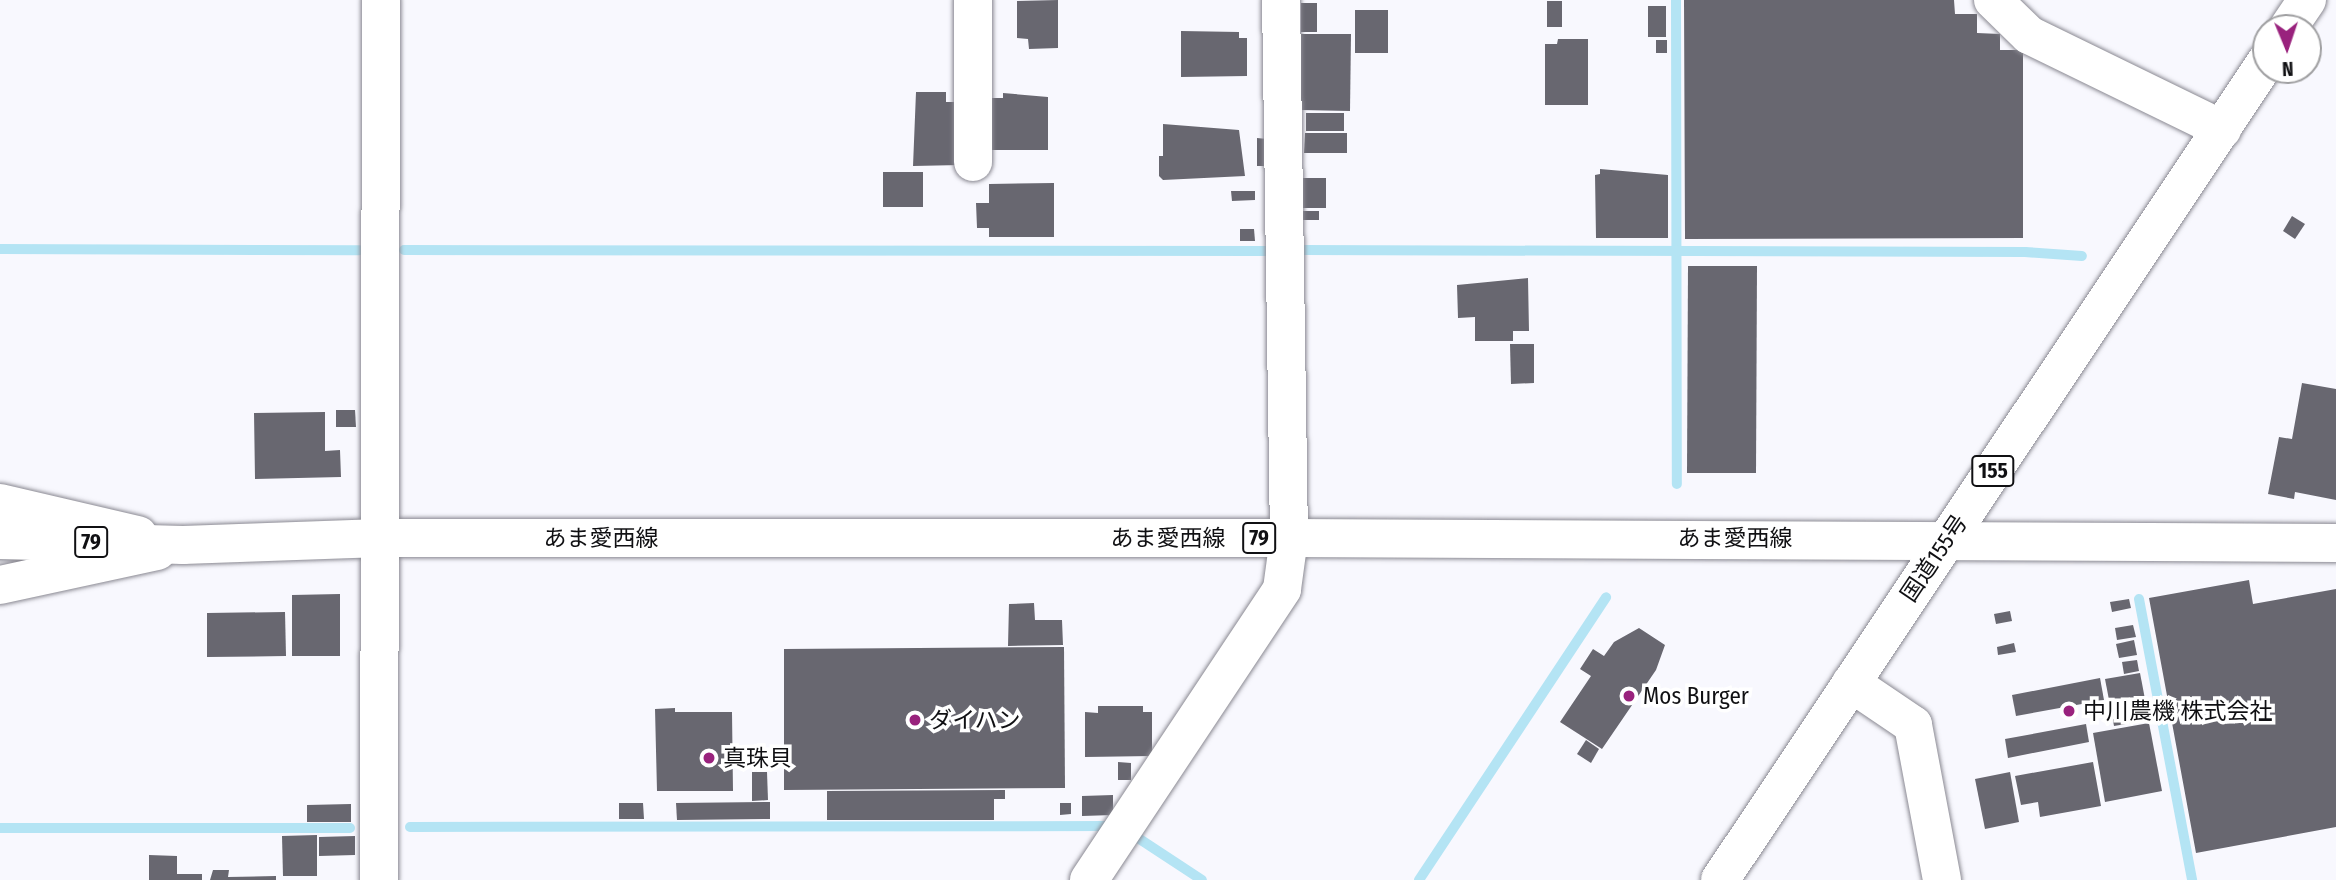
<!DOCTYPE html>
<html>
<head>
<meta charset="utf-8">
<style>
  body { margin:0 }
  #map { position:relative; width:2336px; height:880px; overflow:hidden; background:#f8f8fe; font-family:"Fira Sans Condensed","Noto Sans JP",sans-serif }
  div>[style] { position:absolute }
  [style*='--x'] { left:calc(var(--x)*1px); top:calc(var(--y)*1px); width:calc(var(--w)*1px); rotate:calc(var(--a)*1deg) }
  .stream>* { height:10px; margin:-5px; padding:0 5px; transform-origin:5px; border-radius:5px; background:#b4e4f4 }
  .building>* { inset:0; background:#686770 }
  .roads { filter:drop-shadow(0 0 2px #8a8992) drop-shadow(0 0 2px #8a8992) }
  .minor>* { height:38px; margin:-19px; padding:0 19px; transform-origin:19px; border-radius:19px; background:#fff }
  .major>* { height:38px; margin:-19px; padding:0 19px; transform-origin:19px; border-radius:19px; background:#fff }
  .highway>* { height:38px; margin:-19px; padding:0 19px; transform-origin:19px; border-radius:19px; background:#fff }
  .dots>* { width:19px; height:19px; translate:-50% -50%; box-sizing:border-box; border:4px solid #fff; border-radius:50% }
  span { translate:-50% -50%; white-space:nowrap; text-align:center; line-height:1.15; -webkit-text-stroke:7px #fff; paint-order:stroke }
  .shield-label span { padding:2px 5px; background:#fff; border:2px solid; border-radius:5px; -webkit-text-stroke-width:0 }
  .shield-label { font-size:21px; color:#101013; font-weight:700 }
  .street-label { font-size:23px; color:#101013 }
  .poi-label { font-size:23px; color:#101013 }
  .left { translate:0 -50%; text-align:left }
  .north { position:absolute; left:2252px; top:14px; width:70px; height:70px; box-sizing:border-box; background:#fff; border:2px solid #9f9fa1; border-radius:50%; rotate:178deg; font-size:19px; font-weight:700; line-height:28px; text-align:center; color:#101013 }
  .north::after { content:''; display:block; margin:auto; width:24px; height:32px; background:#99227d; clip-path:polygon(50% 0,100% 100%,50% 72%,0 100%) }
</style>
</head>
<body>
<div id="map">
  <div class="stream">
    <div style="--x:1676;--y:0;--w:484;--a:89.9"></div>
    <div style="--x:0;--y:249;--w:359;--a:0.2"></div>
    <div style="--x:404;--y:250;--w:864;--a:0.07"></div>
    <div style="--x:1302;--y:250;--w:723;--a:0.16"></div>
    <div style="--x:2025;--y:252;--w:57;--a:4"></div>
    <div style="--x:2139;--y:599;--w:286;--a:79.3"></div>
    <div style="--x:410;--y:827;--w:702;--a:-0.08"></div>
    <div style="--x:0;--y:828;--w:350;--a:0"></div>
    <div style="--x:1135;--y:836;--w:80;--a:33.3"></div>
    <div style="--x:1419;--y:880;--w:339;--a:-56.5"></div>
  </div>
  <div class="building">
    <div style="clip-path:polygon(1058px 0,1058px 48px,1029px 49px,1028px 39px,1017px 38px,1017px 1px)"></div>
    <div style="clip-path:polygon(1684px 0,1954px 0,1955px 14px,1977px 14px,1977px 33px,2000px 34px,2000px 50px,2023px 50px,2023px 238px,1685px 239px)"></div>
    <div style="clip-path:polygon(1547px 1px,1562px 1px,1562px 27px,1547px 27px)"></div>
    <div style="clip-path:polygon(1301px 3px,1317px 3px,1317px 32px,1301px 32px)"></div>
    <div style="clip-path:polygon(1648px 6px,1666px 6px,1666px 37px,1648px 37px)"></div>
    <div style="clip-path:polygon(1355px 10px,1388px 10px,1388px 53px,1355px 53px)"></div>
    <div style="clip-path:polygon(1181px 31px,1239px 32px,1239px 38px,1247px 38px,1247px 76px,1181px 77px)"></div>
    <div style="clip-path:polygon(1301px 34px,1351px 34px,1350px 111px,1301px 110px)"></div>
    <div style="clip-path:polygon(1558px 39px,1588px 39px,1588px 105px,1545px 105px,1545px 44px,1557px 44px)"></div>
    <div style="clip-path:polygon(1656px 40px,1667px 40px,1667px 53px,1656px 53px)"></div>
    <div style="clip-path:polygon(916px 92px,946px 92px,946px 102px,961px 102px,960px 165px,913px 166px)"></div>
    <div style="clip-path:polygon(1003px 93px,1048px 97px,1048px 150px,986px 150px,980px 98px,1003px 98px)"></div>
    <div style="clip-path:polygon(1306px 113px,1344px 113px,1344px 131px,1306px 131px)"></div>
    <div style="clip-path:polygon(1163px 124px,1239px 130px,1245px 176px,1163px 180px,1159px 176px,1159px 156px,1163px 156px)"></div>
    <div style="clip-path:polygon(1305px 133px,1347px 133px,1347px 153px,1304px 153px)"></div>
    <div style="clip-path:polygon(1257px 138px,1267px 139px,1267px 166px,1257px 166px)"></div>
    <div style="clip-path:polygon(1600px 169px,1668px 175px,1668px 238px,1596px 238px,1595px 175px,1600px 174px)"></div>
    <div style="clip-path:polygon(883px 172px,923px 172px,923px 207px,883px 207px)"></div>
    <div style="clip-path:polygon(1299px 178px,1326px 178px,1326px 208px,1299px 208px)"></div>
    <div style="clip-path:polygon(1054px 183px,1054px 237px,989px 237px,989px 228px,977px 228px,976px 203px,989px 203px,989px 184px)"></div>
    <div style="clip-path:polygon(1231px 191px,1255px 191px,1255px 200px,1232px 201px)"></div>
    <div style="clip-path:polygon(1300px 211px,1319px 211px,1319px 220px,1300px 220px)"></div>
    <div style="clip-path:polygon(2292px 216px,2305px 224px,2295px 239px,2283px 231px)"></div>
    <div style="clip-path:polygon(1240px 229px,1254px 229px,1255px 241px,1240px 241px)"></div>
    <div style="clip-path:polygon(1688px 266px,1757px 266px,1756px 473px,1687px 473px)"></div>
    <div style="clip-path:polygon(1528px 278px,1529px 331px,1513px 331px,1513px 341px,1475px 341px,1475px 317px,1458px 318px,1457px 285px)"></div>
    <div style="clip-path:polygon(1510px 344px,1534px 344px,1534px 383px,1511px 384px)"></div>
    <div style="clip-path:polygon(2302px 383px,2336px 389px,2336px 500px,2295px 492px,2294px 499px,2268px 494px,2279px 437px,2292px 439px)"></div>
    <div style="clip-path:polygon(336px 410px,355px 410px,356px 427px,336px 427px)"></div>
    <div style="clip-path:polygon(325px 412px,325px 451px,340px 450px,341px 477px,255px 479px,254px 413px)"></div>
    <div style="clip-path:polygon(2249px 580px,2253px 604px,2336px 589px,2336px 827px,2196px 853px,2149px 598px)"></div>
    <div style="clip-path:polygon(340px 594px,340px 656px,292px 656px,292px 595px)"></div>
    <div style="clip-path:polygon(2129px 599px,2131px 608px,2112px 612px,2110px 602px)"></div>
    <div style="clip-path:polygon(1034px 603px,1035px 620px,1062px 620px,1063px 645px,1008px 646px,1009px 604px)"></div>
    <div style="clip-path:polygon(2010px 611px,2012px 621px,1996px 624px,1994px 614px)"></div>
    <div style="clip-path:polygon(285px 612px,286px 656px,207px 657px,207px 613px)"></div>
    <div style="clip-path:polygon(2133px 625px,2136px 637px,2117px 640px,2115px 628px)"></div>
    <div style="clip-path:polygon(1639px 628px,1665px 645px,1656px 670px,1602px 749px,1560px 722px,1591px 676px,1580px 669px,1593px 649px,1604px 656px,1614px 642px)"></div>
    <div style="clip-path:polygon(2134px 640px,2137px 655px,2119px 658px,2116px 644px)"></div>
    <div style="clip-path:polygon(2014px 643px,2016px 652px,1998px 655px,1997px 647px)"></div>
    <div style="clip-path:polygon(1064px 647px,1065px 788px,784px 790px,784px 649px)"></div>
    <div style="clip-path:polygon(2137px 660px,2139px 671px,2124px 674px,2122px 662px)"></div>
    <div style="clip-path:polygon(2140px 673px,2149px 720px,2114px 726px,2105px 679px)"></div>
    <div style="clip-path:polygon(2100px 678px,2104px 700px,2016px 716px,2012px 695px)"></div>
    <div style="clip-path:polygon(1098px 706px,1143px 706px,1143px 712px,1152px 712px,1152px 756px,1085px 757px,1085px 712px,1098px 713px)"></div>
    <div style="clip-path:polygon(675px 708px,675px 712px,732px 712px,733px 791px,657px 791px,655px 709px)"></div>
    <div style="clip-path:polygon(2149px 723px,2162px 791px,2105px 802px,2093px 733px)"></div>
    <div style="clip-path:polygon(2086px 724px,2089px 742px,2008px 758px,2005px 739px)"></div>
    <div style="clip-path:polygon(1586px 740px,1599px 749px,1591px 763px,1577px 754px)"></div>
    <div style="clip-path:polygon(1118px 762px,1131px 763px,1131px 780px,1118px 780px)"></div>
    <div style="clip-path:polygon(2093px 762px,2101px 806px,2040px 817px,2038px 802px,2021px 805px,2015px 776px)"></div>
    <div style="clip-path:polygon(752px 772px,767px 772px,768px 800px,752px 801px)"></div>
    <div style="clip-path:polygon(2010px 772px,2019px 822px,1985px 829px,1975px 779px)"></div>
    <div style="clip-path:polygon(1005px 790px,1005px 799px,994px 799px,994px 820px,827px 820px,827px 791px)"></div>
    <div style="clip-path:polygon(1113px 795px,1113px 815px,1082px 816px,1082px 796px)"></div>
    <div style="clip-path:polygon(770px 802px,770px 819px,677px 820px,676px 803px)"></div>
    <div style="clip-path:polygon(619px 803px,643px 803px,644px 819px,619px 819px)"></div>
    <div style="clip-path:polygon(1060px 803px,1071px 803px,1071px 814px,1060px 815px)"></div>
    <div style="clip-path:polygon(351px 804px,351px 822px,307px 822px,307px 805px)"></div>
    <div style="clip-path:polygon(317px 835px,317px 876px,283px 876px,282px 836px)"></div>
    <div style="clip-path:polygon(355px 836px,355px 855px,319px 856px,319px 837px)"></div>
    <div style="clip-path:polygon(149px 855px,177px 856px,177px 874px,202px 874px,202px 880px,149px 880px)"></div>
    <div style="clip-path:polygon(213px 870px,229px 870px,228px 877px,276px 876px,276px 880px,210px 880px)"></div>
  </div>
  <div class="roads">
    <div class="minor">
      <div style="--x:973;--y:0;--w:162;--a:90"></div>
      <div style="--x:1993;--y:0;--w:50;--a:44.2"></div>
      <div style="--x:2029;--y:35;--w:215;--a:26"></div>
      <div style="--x:0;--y:503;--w:142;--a:13.1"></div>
      <div style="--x:0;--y:585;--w:161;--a:-12.2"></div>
      <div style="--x:1851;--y:683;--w:75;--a:34.1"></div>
      <div style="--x:1913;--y:725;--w:158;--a:79.4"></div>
      <div style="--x:379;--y:880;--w:880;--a:-89.87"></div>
      <div style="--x:1089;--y:880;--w:349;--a:-56.4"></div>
      <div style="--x:1282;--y:589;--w:51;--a:-82.2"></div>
      <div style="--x:1289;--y:538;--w:538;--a:-90.85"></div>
    </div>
    <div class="major">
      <div style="--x:0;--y:540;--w:183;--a:1.6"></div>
      <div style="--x:183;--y:545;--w:198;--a:-2"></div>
      <div style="--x:381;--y:538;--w:908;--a:0"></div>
      <div style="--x:1289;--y:538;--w:1047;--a:0.27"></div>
    </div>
    <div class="highway">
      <div style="--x:2288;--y:28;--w:34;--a:-56"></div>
      <div style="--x:1720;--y:880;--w:983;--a:-56.28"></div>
    </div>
  </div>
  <div class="dots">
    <div style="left:1629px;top:696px;background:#99227d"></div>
    <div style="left:2069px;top:711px;background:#99227d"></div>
    <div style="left:915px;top:720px;background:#99227d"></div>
    <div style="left:709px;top:758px;background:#99227d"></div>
  </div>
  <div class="shield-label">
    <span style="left:1993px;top:471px">155</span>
    <span style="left:1259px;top:538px">79</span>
    <span style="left:91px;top:542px">79</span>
  </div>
  <div class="street-label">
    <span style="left:601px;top:538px">あま愛西線</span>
    <span style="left:1168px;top:538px">あま愛西線</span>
    <span style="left:1735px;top:538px">あま愛西線</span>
    <span style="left:1934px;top:558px;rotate:-56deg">国道155号</span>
  </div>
  <div class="poi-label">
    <span class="left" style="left:1643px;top:696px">Mos Burger</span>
    <span class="left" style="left:2083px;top:711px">中川農機 株式会社</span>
    <span class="left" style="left:929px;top:720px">ダイハン</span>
    <span class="left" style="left:723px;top:758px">真珠貝</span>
  </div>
  <div class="north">N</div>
</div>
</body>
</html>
